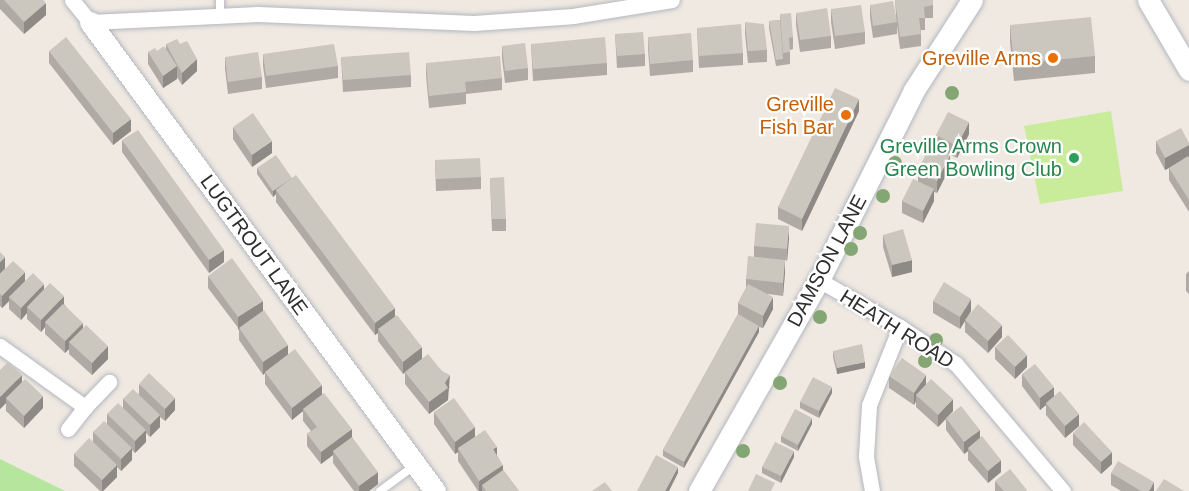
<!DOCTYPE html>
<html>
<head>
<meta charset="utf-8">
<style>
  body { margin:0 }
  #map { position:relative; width:1189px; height:491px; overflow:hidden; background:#efe9e1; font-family:Arial,sans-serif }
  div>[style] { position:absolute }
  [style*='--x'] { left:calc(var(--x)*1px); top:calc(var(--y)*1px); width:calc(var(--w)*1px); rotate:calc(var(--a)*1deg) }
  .green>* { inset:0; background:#b6e59e }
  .pitch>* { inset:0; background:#c9ec9a }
  .roads { filter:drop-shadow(0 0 2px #b4b7c1) drop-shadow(0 0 2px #b4b7c1) }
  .lane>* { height:8px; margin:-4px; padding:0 4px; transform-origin:4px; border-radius:4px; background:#fff }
  .street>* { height:15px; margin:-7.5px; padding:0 7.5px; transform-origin:7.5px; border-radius:7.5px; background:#fff }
  .secondary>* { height:21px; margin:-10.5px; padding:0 10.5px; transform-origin:10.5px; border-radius:10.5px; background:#fff }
  .trees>* { width:14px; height:14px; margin:-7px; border-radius:50%; background:#84a574 }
  .wall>* { inset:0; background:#afaba4 }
  .shaded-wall>* { inset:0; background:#8e8b86 }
  .building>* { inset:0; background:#cbc7bf }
  .dots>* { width:16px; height:16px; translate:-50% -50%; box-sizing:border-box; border:3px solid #fff; border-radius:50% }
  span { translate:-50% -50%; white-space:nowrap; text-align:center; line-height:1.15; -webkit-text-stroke:4.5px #fff; paint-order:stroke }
  .food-label { font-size:20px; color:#c56008 }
  .right { translate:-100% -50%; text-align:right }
  .leisure-label { font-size:20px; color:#27864d }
  .street-label { font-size:20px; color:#2e2e2e }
</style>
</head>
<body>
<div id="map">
  <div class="green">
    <div style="clip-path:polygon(0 459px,65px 491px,0 491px)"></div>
  </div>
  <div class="pitch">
    <div style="clip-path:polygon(1111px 111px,1123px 191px,1040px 204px,1024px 126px)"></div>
  </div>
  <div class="roads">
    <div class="lane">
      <div style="--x:220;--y:16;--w:16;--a:-90"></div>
      <div style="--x:380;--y:491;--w:42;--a:-36.3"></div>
    </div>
    <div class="street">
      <div style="--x:72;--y:0;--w:28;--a:51"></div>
      <div style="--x:90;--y:22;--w:168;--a:-2.7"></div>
      <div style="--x:258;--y:14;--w:216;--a:2.4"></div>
      <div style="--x:474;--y:23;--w:99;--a:-4"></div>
      <div style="--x:573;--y:16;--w:100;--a:-9.2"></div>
      <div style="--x:819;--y:280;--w:94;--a:30.1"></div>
      <div style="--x:900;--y:327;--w:67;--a:33.5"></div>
      <div style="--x:956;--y:364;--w:166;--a:49.9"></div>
      <div style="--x:0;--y:346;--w:105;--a:35.7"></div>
      <div style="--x:85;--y:407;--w:35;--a:-46"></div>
      <div style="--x:68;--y:429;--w:28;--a:-52"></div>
      <div style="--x:872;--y:491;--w:36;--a:-100"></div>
      <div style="--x:866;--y:456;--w:51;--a:-86.6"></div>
      <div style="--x:869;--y:405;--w:84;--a:-68.3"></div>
    </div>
    <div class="secondary">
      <div style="--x:1148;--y:0;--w:81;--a:59.6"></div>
      <div style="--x:90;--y:22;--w:582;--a:53.66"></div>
      <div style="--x:699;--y:491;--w:243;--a:-60.4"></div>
      <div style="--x:819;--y:280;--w:212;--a:-63.4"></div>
      <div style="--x:914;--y:90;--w:107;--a:-57.2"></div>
    </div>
  </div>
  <div class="trees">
    <div style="left:952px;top:93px"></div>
    <div style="left:895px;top:163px"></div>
    <div style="left:883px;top:196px"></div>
    <div style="left:860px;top:233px"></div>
    <div style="left:851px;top:249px"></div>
    <div style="left:820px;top:317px"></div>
    <div style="left:936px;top:340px"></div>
    <div style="left:925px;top:361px"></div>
    <div style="left:780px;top:383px"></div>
    <div style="left:743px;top:451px"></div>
  </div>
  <div class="wall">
    <div style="clip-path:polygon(0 0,43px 0,46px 15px,24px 34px,0 9px)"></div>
    <div style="clip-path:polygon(895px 0,933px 0,933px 18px,925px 18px,925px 30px,921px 30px,921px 46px,900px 49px,897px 25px,897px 34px,873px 38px,870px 17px,870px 5px,896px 15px)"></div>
    <div style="clip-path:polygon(831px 9px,865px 32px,865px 44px,835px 49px,831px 22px)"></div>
    <div style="clip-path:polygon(796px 13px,831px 36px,831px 48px,800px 52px,796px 25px)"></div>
    <div style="clip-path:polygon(780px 14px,793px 37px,793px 49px,790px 50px,790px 64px,776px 66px,769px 28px,769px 21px,780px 20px)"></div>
    <div style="clip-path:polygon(745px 22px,767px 50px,767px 62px,748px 63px,745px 34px)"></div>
    <div style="clip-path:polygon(1010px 25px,1095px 56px,1095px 73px,1014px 81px,1010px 42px)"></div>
    <div style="clip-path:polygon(697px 28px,743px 53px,743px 65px,699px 68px)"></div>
    <div style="clip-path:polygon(615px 34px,645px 54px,645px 66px,617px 68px)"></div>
    <div style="clip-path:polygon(648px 37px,693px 60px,693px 72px,650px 76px,648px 49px)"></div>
    <div style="clip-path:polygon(166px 44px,180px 44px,197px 71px,182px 85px,177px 77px,177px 79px,163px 88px,148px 64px,148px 52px,166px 50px)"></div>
    <div style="clip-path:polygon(531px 44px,607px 63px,607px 75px,533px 81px)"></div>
    <div style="clip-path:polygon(502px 46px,528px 68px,528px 80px,505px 83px,502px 58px)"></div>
    <div style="clip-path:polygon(49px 51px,131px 131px,113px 145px,49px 63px)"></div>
    <div style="clip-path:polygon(263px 54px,338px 66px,338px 78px,266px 88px,263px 66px)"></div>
    <div style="clip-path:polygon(225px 57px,262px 77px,262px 89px,228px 94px,225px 69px)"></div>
    <div style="clip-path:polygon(341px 57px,411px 75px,411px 87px,343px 92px)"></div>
    <div style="clip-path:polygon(426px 63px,502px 78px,502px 90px,466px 94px,466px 104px,429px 108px,426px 75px)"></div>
    <div style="clip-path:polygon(859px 111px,802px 231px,778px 219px,778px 207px)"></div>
    <div style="clip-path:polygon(233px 127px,272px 153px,252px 167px,233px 139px)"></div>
    <div style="clip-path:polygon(969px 134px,957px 158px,936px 148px,936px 135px)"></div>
    <div style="clip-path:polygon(122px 140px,224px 262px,209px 273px,122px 152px)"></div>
    <div style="clip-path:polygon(1156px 141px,1189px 143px,1189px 212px,1169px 180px,1169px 168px,1165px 170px,1156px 153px)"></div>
    <div style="clip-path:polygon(435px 160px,481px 177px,481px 189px,436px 191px)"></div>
    <div style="clip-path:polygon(950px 167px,937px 193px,934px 192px,934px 201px,923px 223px,902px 213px,902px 201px,918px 181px,918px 171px)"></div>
    <div style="clip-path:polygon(257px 168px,292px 178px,395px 316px,422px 359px,450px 387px,448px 389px,448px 400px,429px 414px,405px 384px,405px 372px,403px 374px,378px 341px,378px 333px,375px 335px,276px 202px,276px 194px,273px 197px,257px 174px)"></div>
    <div style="clip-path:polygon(490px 178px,506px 219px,506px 231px,492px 231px)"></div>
    <div style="clip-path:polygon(883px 235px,912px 272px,892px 277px,883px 247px)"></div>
    <div style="clip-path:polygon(789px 238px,787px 261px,785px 260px,785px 272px,783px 296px,768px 294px,773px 309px,763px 328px,759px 327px,759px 332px,684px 468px,663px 456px,663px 450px,738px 314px,738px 303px,746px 288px,746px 279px,754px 257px,754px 246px)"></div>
    <div style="clip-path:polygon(1189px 271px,1189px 294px,1186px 291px,1186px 274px)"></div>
    <div style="clip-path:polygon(0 274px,25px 281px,44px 289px,64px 304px,108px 359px,92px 375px,69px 354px,69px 349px,65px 353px,45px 334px,45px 327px,41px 332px,27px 319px,27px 313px,21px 320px,9px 309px,9px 301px,2px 308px,0 306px)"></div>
    <div style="clip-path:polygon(208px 276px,263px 311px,288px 354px,322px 395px,352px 437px,378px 484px,369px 491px,354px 491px,333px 463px,333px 455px,321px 464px,307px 446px,307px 434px,311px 431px,303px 421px,303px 411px,292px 420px,265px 384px,265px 373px,263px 375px,239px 340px,239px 329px,208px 288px)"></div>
    <div style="clip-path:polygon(933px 301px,971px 311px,967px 318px,1002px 337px,988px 353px,965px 332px,965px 321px,960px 329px,933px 313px)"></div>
    <div style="clip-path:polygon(995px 347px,1027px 367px,1015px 379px,995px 359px)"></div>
    <div style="clip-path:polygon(833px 351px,865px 368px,837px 374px,833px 357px)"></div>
    <div style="clip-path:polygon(0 370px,22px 382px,43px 408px,24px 428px,6px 411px,6px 403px,0 409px)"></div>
    <div style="clip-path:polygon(1022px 374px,1054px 396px,1079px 426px,1065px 438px,1046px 415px,1046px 405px,1040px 410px,1022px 386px)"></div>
    <div style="clip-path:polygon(889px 376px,926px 384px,953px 411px,948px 416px,980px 438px,1001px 472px,988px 483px,968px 460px,968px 451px,964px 454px,946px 430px,946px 419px,938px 427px,916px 407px,916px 401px,914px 405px,889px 388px)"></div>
    <div style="clip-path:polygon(139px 384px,175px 410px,165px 421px,160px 417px,160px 427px,150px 437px,146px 433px,146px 442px,135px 453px,132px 450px,132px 460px,121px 471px,117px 467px,117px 477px,103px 491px,100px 491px,74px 466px,74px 454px,93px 442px,93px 432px,107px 424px,107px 414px,123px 408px,123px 399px,139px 394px)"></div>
    <div style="clip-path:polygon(832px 393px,819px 418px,800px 408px,800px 402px)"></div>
    <div style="clip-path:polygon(434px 412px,475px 437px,497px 455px,503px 470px,519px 491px,478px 491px,458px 461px,458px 452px,455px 454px,434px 424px)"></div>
    <div style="clip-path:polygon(812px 424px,798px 451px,781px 442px,781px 436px)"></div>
    <div style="clip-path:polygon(1073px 433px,1112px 464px,1101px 474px,1073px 445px)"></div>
    <div style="clip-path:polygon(794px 457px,781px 483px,762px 473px,762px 467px)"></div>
    <div style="clip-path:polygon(1111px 473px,1154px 491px,1121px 491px,1111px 485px)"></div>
    <div style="clip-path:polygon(995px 481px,1027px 491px,995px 491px)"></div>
  </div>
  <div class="shaded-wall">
    <div style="clip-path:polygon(46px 3px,46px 15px,24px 34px,24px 22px)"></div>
    <div style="clip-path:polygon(197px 59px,197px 71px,182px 85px,182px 73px)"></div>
    <div style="clip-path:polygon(177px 66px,177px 79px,163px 88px,163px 76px)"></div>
    <div style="clip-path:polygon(859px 99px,859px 111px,802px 231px,802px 219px)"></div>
    <div style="clip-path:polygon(131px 119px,131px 131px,113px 145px,113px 133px)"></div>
    <div style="clip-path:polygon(969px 122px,969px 134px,957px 158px,957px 146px)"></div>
    <div style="clip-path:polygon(272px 141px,272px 153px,252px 167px,252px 155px)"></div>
    <div style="clip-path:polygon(1189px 145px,1189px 157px,1165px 170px,1165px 158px)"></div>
    <div style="clip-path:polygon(950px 155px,950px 167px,937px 193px,937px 181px)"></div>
    <div style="clip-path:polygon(292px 178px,276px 190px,276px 194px,273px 197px,273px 191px)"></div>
    <div style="clip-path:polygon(934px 189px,934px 201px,923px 223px,923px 211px)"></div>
    <div style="clip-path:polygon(789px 226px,789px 238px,787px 261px,787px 249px)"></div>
    <div style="clip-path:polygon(224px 250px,224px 262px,209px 273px,209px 260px)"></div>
    <div style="clip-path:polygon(5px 257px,5px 269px,0 274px,0 262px)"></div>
    <div style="clip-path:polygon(785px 260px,785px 272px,783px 296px,783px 283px)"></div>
    <div style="clip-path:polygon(912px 260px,912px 272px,892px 277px,892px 265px)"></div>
    <div style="clip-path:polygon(25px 272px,25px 284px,9px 297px,9px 301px,2px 308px,2px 296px)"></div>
    <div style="clip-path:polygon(44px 284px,44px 296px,27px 307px,27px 313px,21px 320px,21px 308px)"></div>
    <div style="clip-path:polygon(64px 296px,64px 309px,45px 322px,45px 327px,41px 332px,41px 320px)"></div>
    <div style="clip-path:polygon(773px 297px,773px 309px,763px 328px,763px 316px)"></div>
    <div style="clip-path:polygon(971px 299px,971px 311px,960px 329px,960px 317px)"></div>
    <div style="clip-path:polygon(263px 301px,263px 313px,238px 330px,238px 317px)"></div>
    <div style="clip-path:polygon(395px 308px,395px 320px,378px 329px,378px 333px,375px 335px,375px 323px)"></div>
    <div style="clip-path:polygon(83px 323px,83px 335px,69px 342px,69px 349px,65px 353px,65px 341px)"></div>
    <div style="clip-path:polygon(1002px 325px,1002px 337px,988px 353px,988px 341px)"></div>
    <div style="clip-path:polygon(759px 326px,759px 332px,684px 468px,684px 462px)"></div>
    <div style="clip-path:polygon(288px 345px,288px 357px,265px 372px,265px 373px,263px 375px,263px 362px)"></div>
    <div style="clip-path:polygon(108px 346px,108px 359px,92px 375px,92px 363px)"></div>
    <div style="clip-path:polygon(422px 347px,422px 359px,403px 374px,403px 362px)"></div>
    <div style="clip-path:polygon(1027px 355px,1027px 367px,1015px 379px,1015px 367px)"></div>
    <div style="clip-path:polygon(865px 362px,865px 368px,837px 374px,837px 368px)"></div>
    <div style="clip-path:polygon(22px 375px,22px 387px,6px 398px,6px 403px,0 409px,0 397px)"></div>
    <div style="clip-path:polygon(450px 375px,448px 400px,429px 414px,429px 402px)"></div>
    <div style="clip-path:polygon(926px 375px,926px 387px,916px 395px,916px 401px,914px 405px,914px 393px)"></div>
    <div style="clip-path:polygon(322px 385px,322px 397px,303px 409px,303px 411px,292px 420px,292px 408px)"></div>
    <div style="clip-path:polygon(832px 387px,832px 393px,819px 418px,819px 411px)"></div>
    <div style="clip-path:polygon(1054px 387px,1054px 399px,1046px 403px,1046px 405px,1040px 410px,1040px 398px)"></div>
    <div style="clip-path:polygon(43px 396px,43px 408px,24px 428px,24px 416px)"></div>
    <div style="clip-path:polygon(175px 398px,175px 410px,165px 421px,165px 409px)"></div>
    <div style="clip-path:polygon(953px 399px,953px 411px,938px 427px,938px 415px)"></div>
    <div style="clip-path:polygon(1079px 414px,1079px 426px,1065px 438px,1065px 426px)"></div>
    <div style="clip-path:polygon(160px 415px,160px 427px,150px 437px,150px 425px)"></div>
    <div style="clip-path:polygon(812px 418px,812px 424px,798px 451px,798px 445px)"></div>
    <div style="clip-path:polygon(475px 427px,475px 439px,458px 448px,458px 452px,455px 454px,455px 442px)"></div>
    <div style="clip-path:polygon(352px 429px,352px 441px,333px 451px,333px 455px,321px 464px,321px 452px)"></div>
    <div style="clip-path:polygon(146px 430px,146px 442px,135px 453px,135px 441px)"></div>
    <div style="clip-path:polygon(980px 430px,980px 442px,968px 448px,968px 451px,964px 454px,964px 442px)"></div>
    <div style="clip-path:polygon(497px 447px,497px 459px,493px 449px)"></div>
    <div style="clip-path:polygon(132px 448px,132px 460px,121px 471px,121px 459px)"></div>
    <div style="clip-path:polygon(794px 451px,794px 457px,781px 483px,781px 476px)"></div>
    <div style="clip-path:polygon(1112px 452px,1112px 464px,1101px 474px,1101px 462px)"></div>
    <div style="clip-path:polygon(1001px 460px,1001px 472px,988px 483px,988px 471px)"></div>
    <div style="clip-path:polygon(117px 465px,117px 477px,103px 491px,102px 491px,102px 480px)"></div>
    <div style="clip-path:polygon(503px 465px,503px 477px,482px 485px,482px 491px,479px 491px,479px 481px)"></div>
    <div style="clip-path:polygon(678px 467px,678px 473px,669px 491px,665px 491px)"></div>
    <div style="clip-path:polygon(378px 472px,378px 484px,369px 491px,359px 491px,359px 486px)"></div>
    <div style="clip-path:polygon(1154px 482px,1154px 491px,1149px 491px)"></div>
  </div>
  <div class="building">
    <div style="clip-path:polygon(4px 0,43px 0,46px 3px,24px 22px)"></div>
    <div style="clip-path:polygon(895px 0,933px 0,933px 5px,924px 7px,925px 18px,919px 18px,921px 34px,900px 37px)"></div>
    <div style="clip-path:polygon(893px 1px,897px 22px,873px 26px,870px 5px)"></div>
    <div style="clip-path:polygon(861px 5px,865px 32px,835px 36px,831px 9px)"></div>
    <div style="clip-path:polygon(827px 8px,831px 36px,800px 40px,796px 13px)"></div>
    <div style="clip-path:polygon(791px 13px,793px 37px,789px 38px,790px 52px,783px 53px,780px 14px)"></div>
    <div style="clip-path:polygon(1091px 17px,1095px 56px,1014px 64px,1010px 25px)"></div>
    <div style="clip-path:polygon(780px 20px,783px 59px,776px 60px,769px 21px)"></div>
    <div style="clip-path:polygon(745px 22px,764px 24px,767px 50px,748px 51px)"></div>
    <div style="clip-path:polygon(741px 24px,743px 53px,699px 56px,697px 28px)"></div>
    <div style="clip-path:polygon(643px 32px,645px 54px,617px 56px,615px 34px)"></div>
    <div style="clip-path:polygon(691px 33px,693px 60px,650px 64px,648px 37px)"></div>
    <div style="clip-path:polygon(66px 37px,131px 119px,113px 133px,49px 51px)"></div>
    <div style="clip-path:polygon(605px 37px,607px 63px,533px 69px,531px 44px)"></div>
    <div style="clip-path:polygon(177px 39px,180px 44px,187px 41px,197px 59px,182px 73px,166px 44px)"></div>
    <div style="clip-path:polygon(525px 43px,528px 68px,505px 71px,502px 46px)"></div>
    <div style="clip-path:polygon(334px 44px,338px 66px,266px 76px,263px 54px)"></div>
    <div style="clip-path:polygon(164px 46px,177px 66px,163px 76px,148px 52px,155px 48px,157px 51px)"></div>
    <div style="clip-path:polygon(258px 52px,262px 77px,228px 82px,225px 57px)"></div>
    <div style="clip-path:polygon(409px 52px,411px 75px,343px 80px,341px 57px)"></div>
    <div style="clip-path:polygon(500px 56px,502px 78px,465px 82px,466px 92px,429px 96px,426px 63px)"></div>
    <div style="clip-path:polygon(835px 88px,859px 99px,802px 219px,778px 207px)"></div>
    <div style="clip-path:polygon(948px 112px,969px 122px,957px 146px,936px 135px)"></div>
    <div style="clip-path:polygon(253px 113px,272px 141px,252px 155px,233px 127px)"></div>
    <div style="clip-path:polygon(1181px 128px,1189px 143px,1189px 145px,1165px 158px,1156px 141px)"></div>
    <div style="clip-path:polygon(138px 130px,224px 250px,209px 260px,122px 140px)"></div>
    <div style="clip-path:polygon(930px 145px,950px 155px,937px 181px,918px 171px)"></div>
    <div style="clip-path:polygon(276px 155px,292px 178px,273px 191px,257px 168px)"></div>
    <div style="clip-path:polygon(1188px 156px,1189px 158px,1189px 200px,1169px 168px)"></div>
    <div style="clip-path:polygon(480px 158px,481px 177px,436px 179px,435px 160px)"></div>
    <div style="clip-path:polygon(296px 175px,395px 308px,375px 323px,276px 190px)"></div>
    <div style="clip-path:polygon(504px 177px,506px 219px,492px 219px,490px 178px)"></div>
    <div style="clip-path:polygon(913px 179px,934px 189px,923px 211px,902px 201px)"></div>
    <div style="clip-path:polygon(756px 223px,789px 226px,787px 249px,754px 246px)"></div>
    <div style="clip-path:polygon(903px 229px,912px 260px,892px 265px,883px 235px)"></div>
    <div style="clip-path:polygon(0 252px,5px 257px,0 262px)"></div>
    <div style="clip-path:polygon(748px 256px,785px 260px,783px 283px,746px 279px)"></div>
    <div style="clip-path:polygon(232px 258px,263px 301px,238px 317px,208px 276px)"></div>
    <div style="clip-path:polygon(13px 261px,25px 272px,2px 296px,0 294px,0 274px)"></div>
    <div style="clip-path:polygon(33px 273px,44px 284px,21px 308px,9px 297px)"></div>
    <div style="clip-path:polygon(944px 282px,971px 299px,960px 317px,933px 301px)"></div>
    <div style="clip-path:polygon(50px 283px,64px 296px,41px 320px,27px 307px)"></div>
    <div style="clip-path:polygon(748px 284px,773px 297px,763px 316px,738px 303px)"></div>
    <div style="clip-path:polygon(63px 304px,83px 323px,65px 341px,45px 322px)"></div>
    <div style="clip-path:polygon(978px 304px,1002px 325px,988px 341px,965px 320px)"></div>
    <div style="clip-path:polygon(264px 310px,288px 345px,263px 362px,239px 328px)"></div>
    <div style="clip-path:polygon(738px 314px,759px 326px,684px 462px,663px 450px)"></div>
    <div style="clip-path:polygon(397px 315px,422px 347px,403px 362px,378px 329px)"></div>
    <div style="clip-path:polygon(86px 325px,108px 346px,92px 363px,69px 342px)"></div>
    <div style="clip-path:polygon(1008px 335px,1027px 355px,1015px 367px,995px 347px)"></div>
    <div style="clip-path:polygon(862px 344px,865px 362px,837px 368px,833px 351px)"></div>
    <div style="clip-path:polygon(295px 349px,322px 385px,292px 408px,265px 372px)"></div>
    <div style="clip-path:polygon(428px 354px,442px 371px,450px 375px,445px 383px,448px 388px,429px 402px,405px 372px)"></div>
    <div style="clip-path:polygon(902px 358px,926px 375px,914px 393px,889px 376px)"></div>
    <div style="clip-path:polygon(8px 362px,22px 375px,0 397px,0 370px)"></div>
    <div style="clip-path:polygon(1035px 364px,1054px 387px,1040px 398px,1022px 374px)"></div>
    <div style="clip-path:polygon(149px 373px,175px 398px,165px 409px,139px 384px)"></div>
    <div style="clip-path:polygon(813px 377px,832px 387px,819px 411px,800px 402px)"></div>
    <div style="clip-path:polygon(25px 379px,43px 396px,24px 416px,6px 398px)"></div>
    <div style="clip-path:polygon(931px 379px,953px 399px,938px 415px,916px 395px)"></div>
    <div style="clip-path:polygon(133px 389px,160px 415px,150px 425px,123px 399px)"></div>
    <div style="clip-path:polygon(1060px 391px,1079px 414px,1065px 426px,1046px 403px)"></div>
    <div style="clip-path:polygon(324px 393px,352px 429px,321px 452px,307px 434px,317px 427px,303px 409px)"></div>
    <div style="clip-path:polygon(454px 398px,475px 427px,455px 442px,434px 412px)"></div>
    <div style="clip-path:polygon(118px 403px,146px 430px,135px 441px,107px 414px)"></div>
    <div style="clip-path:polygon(961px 406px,980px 430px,964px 442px,946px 418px)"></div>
    <div style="clip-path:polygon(795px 409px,812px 418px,798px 445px,781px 436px)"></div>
    <div style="clip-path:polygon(104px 421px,132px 448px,121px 459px,93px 432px)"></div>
    <div style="clip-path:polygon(1084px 422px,1112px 452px,1101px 462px,1073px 433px)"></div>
    <div style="clip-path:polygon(485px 430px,497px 447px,493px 449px,503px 465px,479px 481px,458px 448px)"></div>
    <div style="clip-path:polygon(982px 436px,1001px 460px,988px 471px,968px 448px)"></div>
    <div style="clip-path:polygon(352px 437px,378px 472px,359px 486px,333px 451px)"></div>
    <div style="clip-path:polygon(89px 438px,117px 465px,102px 480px,74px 454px)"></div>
    <div style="clip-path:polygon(775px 442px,794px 451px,781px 476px,762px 467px)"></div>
    <div style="clip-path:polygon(656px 455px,678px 467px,665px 491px,637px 491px)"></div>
    <div style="clip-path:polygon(1118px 461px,1154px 482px,1149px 491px,1141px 491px,1111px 473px)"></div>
    <div style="clip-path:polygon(1010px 469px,1027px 490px,1026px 491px,1004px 491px,995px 481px)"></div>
    <div style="clip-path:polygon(503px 470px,519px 491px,486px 491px,482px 485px)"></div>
    <div style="clip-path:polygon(756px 474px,775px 483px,771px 491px,748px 491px)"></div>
    <div style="clip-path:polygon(1164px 479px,1184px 491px,1156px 491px)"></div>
    <div style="clip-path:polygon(605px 482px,612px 491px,592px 491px)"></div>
  </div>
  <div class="dots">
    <div style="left:1053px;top:58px;background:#e8710a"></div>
    <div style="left:846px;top:115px;background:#e8710a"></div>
    <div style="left:1074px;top:158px;background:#2e9e5b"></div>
  </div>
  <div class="food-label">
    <span class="right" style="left:1041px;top:58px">Greville Arms</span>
    <span class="right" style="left:834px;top:116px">Greville<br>Fish Bar</span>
  </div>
  <div class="leisure-label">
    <span class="right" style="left:1062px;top:158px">Greville Arms Crown<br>Green Bowling Club</span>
  </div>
  <div class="street-label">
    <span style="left:254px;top:245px;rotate:54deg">LUGTROUT LANE</span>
    <span style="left:827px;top:261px;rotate:-62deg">DAMSON LANE</span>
    <span style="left:897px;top:329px;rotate:32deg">HEATH ROAD</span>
  </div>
</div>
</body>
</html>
